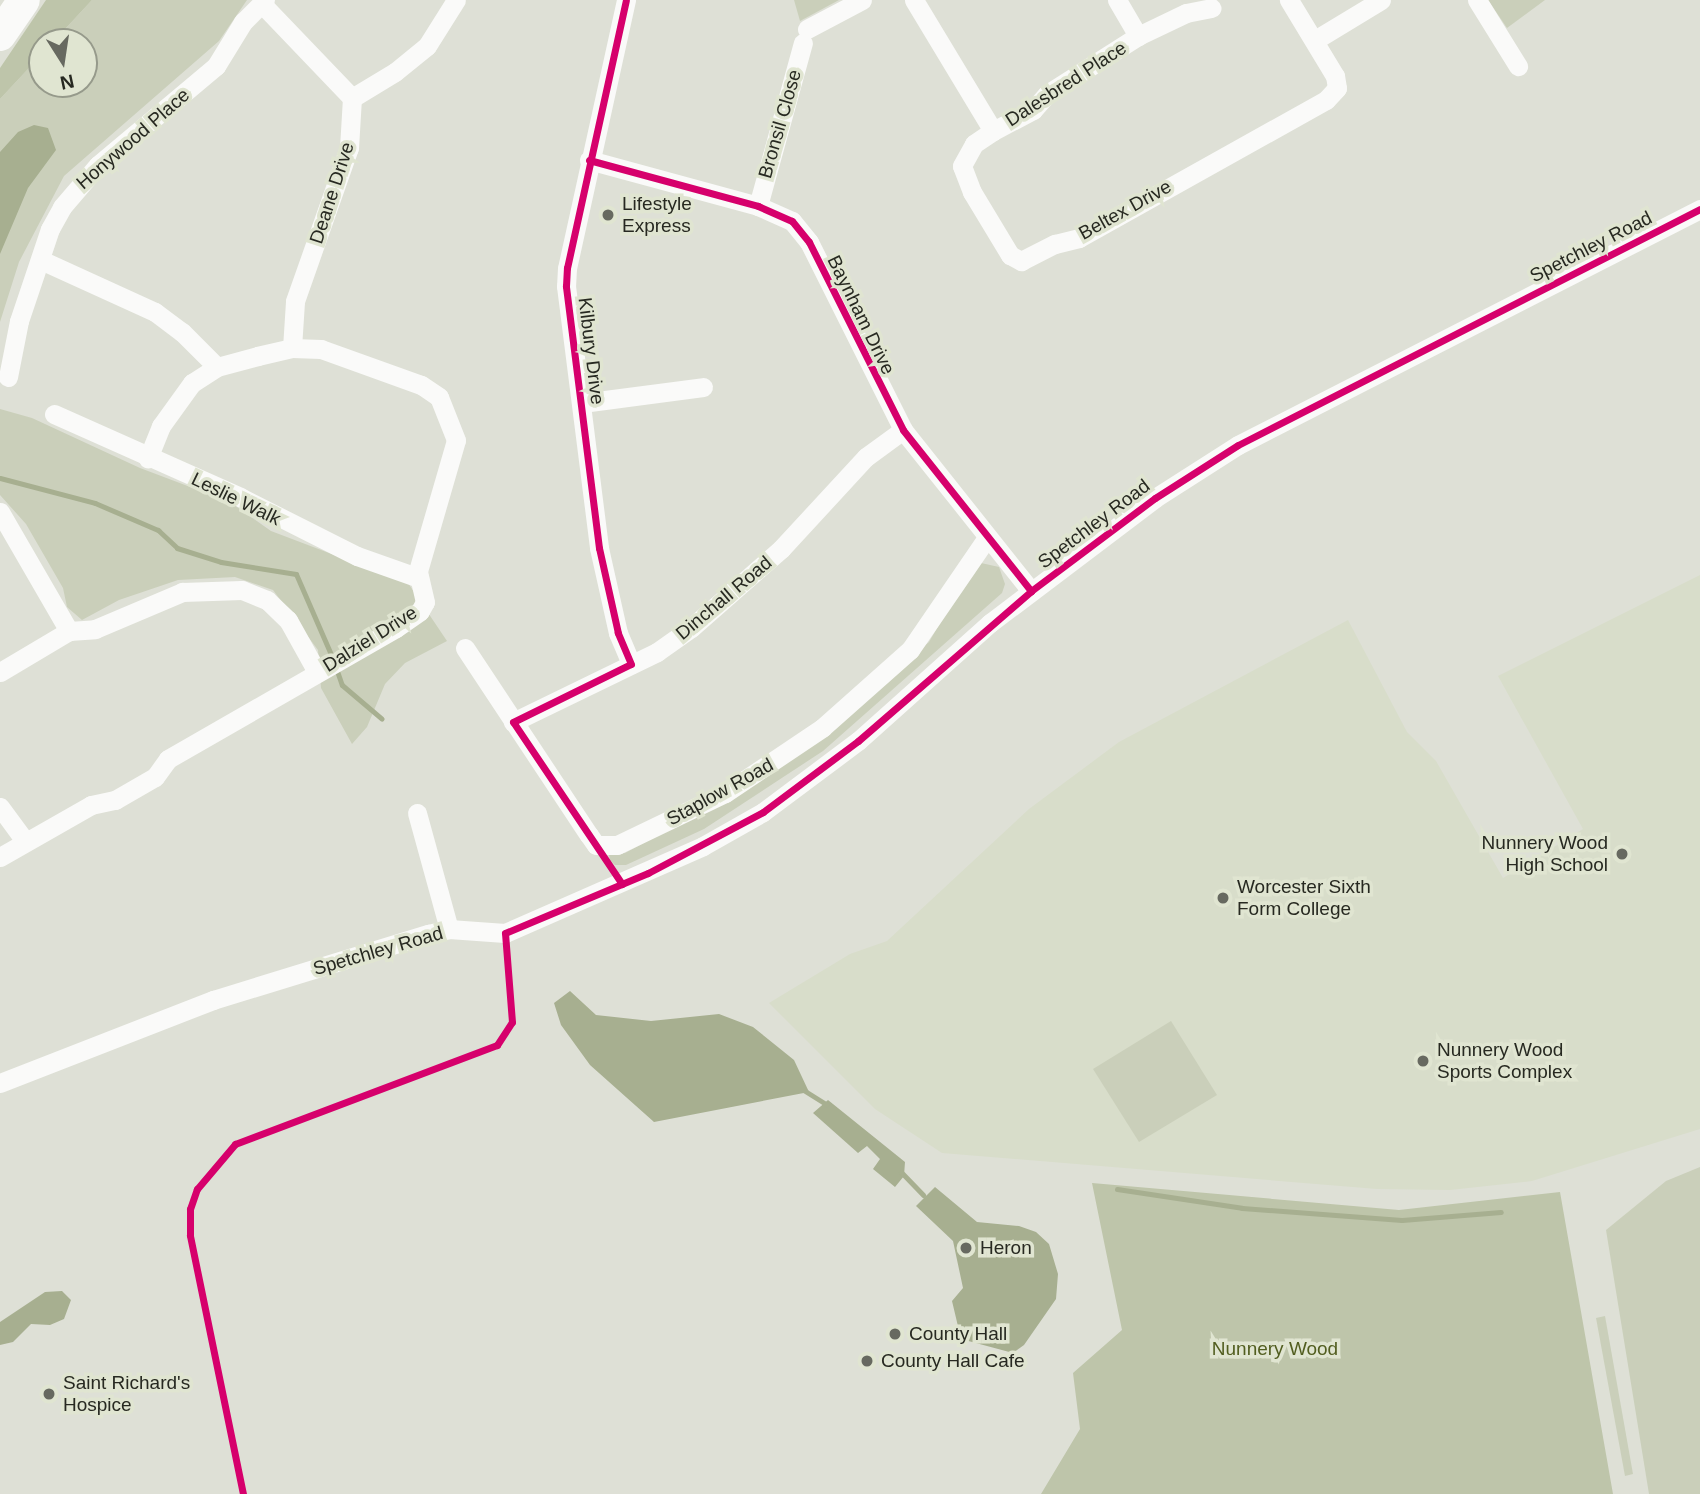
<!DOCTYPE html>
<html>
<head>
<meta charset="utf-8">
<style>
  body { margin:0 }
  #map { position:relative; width:1700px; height:1494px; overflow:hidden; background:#dee0d6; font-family:Helvetica,sans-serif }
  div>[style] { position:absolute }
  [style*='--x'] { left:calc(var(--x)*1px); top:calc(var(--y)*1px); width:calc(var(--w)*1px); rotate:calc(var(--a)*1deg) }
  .built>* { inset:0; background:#d8ddca }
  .green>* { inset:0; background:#cacfba }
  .forest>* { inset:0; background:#bec5aa }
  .water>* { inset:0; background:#a7af90 }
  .stream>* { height:5px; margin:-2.5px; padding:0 2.5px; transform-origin:2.5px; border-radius:2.5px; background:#a7af90 }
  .minor>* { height:19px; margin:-9.5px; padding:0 9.5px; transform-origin:9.5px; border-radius:9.5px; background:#fafaf9 }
  .trunk>* { height:32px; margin:-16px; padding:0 16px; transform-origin:16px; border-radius:16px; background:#fafaf9 }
  .cycleway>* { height:7px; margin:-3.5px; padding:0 3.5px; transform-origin:3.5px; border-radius:3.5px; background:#d6006c }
  .dots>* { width:19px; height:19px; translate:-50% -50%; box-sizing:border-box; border:4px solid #e0e5d1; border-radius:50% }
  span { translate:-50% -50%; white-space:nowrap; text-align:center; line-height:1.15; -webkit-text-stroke:7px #e0e5d1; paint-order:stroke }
  .street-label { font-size:19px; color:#272921 }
  .poi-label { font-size:19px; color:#272921 }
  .left { translate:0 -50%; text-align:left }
  .right { translate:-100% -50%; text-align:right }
  .park-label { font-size:19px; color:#525e20 }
  .north { position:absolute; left:28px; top:28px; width:70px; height:70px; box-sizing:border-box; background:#e0e5d1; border:2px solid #969a8b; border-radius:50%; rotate:168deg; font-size:19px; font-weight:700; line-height:28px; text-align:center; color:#272921 }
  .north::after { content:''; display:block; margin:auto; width:24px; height:32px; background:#676960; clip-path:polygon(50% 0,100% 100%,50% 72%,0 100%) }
</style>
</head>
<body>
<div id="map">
  <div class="built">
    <div style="clip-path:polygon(1700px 575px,1700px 1129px,1532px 1181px,1450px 1190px,1377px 1189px,942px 1153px,875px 1109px,769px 1003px,850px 954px,887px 941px,1029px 809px,1119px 742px,1348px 620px,1407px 732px,1436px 761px,1503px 878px,1583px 829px,1498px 676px)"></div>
  </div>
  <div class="green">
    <div style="clip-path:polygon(92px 0,247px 0,219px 41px,64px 176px,19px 262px,0 322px,0 99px,42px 54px,42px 84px,84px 84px,84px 42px,53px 42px)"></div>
    <div style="clip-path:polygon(794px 0,839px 0,800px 21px)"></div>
    <div style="clip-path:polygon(1488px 0,1545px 0,1507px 28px)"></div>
    <div style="clip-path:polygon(0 409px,32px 418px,140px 468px,230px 502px,271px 531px,408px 583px,447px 641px,405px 663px,385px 684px,367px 727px,352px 744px,321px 688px,318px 650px,273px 590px,235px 577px,178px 580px,119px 600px,82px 620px,67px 607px,63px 588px,26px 524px,0 495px)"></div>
    <div style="clip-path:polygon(981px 563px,999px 567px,1005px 584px,1002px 593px,823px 751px,704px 829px,626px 865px,615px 865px,610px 860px,609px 855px,625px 853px,754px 784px,804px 751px,929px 642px,972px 568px)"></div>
    <div style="clip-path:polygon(1171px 1021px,1217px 1095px,1139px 1142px,1093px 1069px)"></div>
    <div style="clip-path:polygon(1700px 1167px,1700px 1494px,1649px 1494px,1606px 1230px,1666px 1181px)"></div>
    <div style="clip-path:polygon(1605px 1316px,1633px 1474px,1625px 1476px,1596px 1318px)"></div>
  </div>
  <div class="forest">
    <div style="clip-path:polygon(46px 0,92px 0,53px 42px,42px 42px,42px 54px,0 99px,0 68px)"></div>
    <div style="clip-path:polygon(1092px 1183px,1399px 1210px,1560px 1192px,1613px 1494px,1041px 1494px,1080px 1429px,1073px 1373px,1122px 1330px)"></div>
  </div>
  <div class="water">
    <div style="clip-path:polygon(34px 125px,48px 128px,56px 150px,28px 188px,0 254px,0 152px,18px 132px)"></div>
    <div style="clip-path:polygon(570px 991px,596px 1015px,651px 1021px,719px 1014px,753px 1027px,794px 1060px,809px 1092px,654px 1122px,590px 1065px,561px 1025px,554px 1003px)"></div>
    <div style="clip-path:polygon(828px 1100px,905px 1162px,904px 1176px,895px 1187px,873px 1169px,880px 1159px,867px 1146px,858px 1153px,813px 1113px)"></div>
    <div style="clip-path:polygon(935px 1187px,977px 1222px,1019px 1226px,1036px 1232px,1049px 1244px,1058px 1274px,1056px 1299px,1024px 1345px,1013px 1353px,961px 1339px,952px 1301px,963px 1288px,953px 1241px,916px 1206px)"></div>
    <div style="clip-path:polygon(62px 1291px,71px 1300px,64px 1319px,50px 1325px,31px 1324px,13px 1342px,0 1345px,0 1322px,45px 1292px)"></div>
  </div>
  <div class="stream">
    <div style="--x:0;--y:478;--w:98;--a:14.7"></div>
    <div style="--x:95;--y:503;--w:69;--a:23.2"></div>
    <div style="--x:158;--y:530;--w:26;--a:43"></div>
    <div style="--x:177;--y:548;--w:46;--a:17.7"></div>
    <div style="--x:221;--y:562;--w:76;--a:9.1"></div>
    <div style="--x:296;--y:574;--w:93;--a:66.5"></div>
    <div style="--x:336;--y:668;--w:18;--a:71"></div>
    <div style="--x:342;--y:685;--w:52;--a:40.4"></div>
    <div style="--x:805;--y:1091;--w:25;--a:32"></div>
    <div style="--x:901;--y:1172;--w:32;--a:46"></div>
    <div style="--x:1117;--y:1189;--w:126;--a:8.6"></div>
    <div style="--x:1242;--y:1208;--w:160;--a:4.3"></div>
    <div style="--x:1402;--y:1220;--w:99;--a:-4.6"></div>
  </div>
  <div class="minor">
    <div style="--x:626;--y:0;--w:274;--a:102.4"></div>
    <div style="--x:567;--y:268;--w:18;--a:93"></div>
    <div style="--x:566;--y:286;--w:264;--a:82.8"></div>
    <div style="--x:599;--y:548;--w:87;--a:77.4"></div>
    <div style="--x:618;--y:633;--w:34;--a:67"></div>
    <div style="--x:914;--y:0;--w:153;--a:58.9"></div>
    <div style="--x:993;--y:131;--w:23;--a:146"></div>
    <div style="--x:974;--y:144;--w:25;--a:119"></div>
    <div style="--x:962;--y:166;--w:28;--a:69"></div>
    <div style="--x:972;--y:192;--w:74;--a:58.9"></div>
    <div style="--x:1010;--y:255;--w:13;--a:29"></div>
    <div style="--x:1021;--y:261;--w:38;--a:-27"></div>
    <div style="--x:1055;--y:244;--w:25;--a:-14"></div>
    <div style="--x:1079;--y:238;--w:283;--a:-29.2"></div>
    <div style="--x:1326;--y:100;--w:16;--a:-47"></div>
    <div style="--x:1337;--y:88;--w:12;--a:-99"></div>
    <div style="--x:1335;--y:76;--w:89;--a:-121.2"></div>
    <div style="--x:1117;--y:0;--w:42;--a:59.7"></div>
    <div style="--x:1477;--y:0;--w:78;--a:58.2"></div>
    <div style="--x:262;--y:4;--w:130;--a:46.2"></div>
    <div style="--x:807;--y:29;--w:62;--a:-27.8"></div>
    <div style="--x:1315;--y:40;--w:77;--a:-31.2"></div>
    <div style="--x:993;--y:131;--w:45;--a:-27.7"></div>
    <div style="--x:1033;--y:110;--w:21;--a:-49"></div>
    <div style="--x:1047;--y:94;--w:108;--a:-32.5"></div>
    <div style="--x:1138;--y:36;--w:53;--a:-25.6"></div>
    <div style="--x:1186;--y:13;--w:26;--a:-11"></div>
    <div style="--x:589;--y:160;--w:175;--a:15.2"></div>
    <div style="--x:758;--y:206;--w:37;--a:24"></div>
    <div style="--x:792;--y:221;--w:27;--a:51"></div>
    <div style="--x:809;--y:242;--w:210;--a:63.4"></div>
    <div style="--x:903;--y:430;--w:206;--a:51.5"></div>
    <div style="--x:758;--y:206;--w:169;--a:-74.6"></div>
    <div style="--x:41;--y:260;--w:125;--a:24.5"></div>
    <div style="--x:155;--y:312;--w:34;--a:37"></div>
    <div style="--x:182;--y:332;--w:49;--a:45"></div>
    <div style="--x:292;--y:348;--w:47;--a:-86.3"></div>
    <div style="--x:295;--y:301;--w:162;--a:-70.6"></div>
    <div style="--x:349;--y:148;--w:50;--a:-86.6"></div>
    <div style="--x:352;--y:98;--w:50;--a:-31.2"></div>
    <div style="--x:395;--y:72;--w:41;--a:-39.1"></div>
    <div style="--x:427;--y:46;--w:54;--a:-57.8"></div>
    <div style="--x:8;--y:377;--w:57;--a:-78.9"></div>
    <div style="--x:19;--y:321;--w:97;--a:-71.4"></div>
    <div style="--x:50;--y:229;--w:25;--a:-61"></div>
    <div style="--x:62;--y:207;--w:55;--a:-49.4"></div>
    <div style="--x:98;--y:165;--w:154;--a:-40"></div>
    <div style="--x:216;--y:66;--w:52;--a:-58.5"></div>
    <div style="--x:243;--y:22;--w:31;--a:-45"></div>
    <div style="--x:582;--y:403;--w:122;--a:-7.5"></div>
    <div style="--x:54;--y:414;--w:204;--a:24"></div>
    <div style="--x:240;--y:497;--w:131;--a:26.8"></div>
    <div style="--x:357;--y:556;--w:66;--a:19.5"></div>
    <div style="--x:0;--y:512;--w:138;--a:59.9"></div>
    <div style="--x:69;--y:631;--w:26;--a:-4"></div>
    <div style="--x:95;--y:629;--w:95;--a:-23"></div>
    <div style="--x:182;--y:592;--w:60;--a:-1.9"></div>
    <div style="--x:242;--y:590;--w:27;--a:22"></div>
    <div style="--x:267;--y:600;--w:29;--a:44"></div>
    <div style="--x:288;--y:620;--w:60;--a:60.9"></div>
    <div style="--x:465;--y:648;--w:224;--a:56.5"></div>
    <div style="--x:589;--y:835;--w:12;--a:55"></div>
    <div style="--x:596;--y:845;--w:21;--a:0"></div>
    <div style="--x:617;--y:845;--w:120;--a:-25.7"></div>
    <div style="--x:725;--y:793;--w:117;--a:-33.8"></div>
    <div style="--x:822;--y:728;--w:118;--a:-41.6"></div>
    <div style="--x:910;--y:650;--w:135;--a:-55.6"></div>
    <div style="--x:0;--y:672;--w:80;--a:-30.7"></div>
    <div style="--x:513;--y:722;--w:160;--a:-25.9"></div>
    <div style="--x:657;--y:652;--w:42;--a:-35.2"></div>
    <div style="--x:691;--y:628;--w:120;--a:-41.3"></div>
    <div style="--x:781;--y:549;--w:125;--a:-47.3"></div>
    <div style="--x:866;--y:457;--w:46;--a:-36.1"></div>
    <div style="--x:0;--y:807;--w:42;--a:53.7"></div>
    <div style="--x:417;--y:813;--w:120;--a:74.6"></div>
    <div style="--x:0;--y:857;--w:105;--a:-29.7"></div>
    <div style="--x:91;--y:805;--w:25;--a:-12"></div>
    <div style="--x:115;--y:800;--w:46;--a:-29.9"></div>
    <div style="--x:155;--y:777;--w:22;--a:-54"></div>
    <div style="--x:168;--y:759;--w:263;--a:-29.9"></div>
    <div style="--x:396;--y:628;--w:29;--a:-35"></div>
    <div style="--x:420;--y:611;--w:10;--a:-61"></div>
    <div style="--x:425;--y:602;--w:32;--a:-103"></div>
    <div style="--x:418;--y:571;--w:136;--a:-73.8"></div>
    <div style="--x:456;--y:440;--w:46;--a:-111.6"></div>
    <div style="--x:439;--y:397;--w:22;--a:-146"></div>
    <div style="--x:421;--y:385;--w:106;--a:-160.2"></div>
    <div style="--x:321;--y:349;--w:29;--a:-178"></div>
    <div style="--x:292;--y:348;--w:35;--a:167"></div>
    <div style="--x:258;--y:356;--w:42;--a:165"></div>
    <div style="--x:217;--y:367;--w:30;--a:147"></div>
    <div style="--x:192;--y:383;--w:53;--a:125.8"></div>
    <div style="--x:161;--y:426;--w:35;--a:112"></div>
    <div style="--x:0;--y:1083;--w:229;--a:-21.3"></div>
    <div style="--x:213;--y:1000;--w:225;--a:-17.1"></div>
    <div style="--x:428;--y:934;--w:22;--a:-13"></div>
    <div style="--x:449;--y:929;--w:56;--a:4.1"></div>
    <div style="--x:505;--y:933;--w:216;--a:-23.7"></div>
    <div style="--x:703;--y:846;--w:69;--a:-29.5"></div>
    <div style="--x:763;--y:812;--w:119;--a:-36.8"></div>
    <div style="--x:858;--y:741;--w:177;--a:-41.8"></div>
    <div style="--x:990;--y:623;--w:207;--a:-37.1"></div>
    <div style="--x:1155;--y:498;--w:98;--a:-32.6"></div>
    <div style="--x:1238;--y:445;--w:519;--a:-27.06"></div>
  </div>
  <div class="trunk">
    <div style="--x:0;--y:35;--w:42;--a:-55.6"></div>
  </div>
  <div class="cycleway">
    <div style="--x:589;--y:160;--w:175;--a:15.2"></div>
    <div style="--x:758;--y:206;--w:37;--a:24"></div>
    <div style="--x:792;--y:221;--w:27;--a:51"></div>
    <div style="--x:809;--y:242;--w:210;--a:63.4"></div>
    <div style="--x:903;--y:430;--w:206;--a:51.5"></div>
    <div style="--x:622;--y:884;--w:195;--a:-123.9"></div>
    <div style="--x:513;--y:722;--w:131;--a:-26.2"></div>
    <div style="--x:631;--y:664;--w:34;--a:-113"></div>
    <div style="--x:618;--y:633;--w:87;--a:-102.6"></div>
    <div style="--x:599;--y:548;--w:264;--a:-97.2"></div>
    <div style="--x:566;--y:286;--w:18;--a:-87"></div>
    <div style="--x:567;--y:268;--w:274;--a:-77.6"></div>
    <div style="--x:243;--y:1494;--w:264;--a:-101.6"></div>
    <div style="--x:190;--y:1235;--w:26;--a:-90"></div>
    <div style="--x:190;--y:1209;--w:21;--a:-71"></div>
    <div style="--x:197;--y:1189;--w:59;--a:-49.8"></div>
    <div style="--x:235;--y:1144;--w:280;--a:-20.7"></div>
    <div style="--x:497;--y:1045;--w:27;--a:-57"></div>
    <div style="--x:512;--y:1022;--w:89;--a:-94.5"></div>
    <div style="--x:505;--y:933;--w:155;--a:-22.8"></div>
    <div style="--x:648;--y:873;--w:130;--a:-27.9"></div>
    <div style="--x:763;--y:812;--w:119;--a:-36.8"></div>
    <div style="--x:858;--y:741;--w:229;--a:-40.9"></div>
    <div style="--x:1031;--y:591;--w:155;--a:-36.9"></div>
    <div style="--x:1155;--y:498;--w:98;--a:-32.6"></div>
    <div style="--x:1238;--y:445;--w:519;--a:-27.06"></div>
  </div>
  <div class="dots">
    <div style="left:608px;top:215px;background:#676960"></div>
    <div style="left:1622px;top:854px;background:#676960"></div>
    <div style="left:1223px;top:898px;background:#676960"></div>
    <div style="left:1423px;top:1061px;background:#676960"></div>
    <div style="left:966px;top:1248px;background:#676960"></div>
    <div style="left:895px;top:1334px;background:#676960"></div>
    <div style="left:867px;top:1361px;background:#676960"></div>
    <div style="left:49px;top:1394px;background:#676960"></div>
  </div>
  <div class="street-label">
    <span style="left:1066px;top:84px;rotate:-33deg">Dalesbred Place</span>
    <span style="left:780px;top:124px;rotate:-74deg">Bronsil Close</span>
    <span style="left:133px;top:139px;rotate:-41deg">Honywood Place</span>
    <span style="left:332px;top:193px;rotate:-72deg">Deane Drive</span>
    <span style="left:1125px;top:210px;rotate:-29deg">Beltex Drive</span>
    <span style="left:1591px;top:247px;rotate:-27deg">Spetchley Road</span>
    <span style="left:861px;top:315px;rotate:64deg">Baynham Drive</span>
    <span style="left:591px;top:351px;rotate:83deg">Kilbury Drive</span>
    <span style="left:236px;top:499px;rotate:26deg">Leslie Walk</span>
    <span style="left:1094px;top:524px;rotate:-37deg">Spetchley Road</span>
    <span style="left:724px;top:598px;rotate:-40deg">Dinchall Road</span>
    <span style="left:370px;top:639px;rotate:-32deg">Dalziel Drive</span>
    <span style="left:720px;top:792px;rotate:-29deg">Staplow Road</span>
    <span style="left:378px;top:951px;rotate:-16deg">Spetchley Road</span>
  </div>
  <div class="poi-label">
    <span class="left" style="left:622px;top:215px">Lifestyle<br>Express</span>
    <span class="right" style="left:1608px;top:854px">Nunnery Wood<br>High School</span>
    <span class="left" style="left:1237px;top:898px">Worcester Sixth<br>Form College</span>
    <span class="left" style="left:1437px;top:1061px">Nunnery Wood<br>Sports Complex</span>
    <span class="left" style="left:980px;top:1248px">Heron</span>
    <span class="left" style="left:909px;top:1334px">County Hall</span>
    <span class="left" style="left:881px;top:1361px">County Hall Cafe</span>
    <span class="left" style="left:63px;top:1394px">Saint Richard's<br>Hospice</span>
  </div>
  <div class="park-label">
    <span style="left:1275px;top:1349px">Nunnery Wood</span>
  </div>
  <div class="north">N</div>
</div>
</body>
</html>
